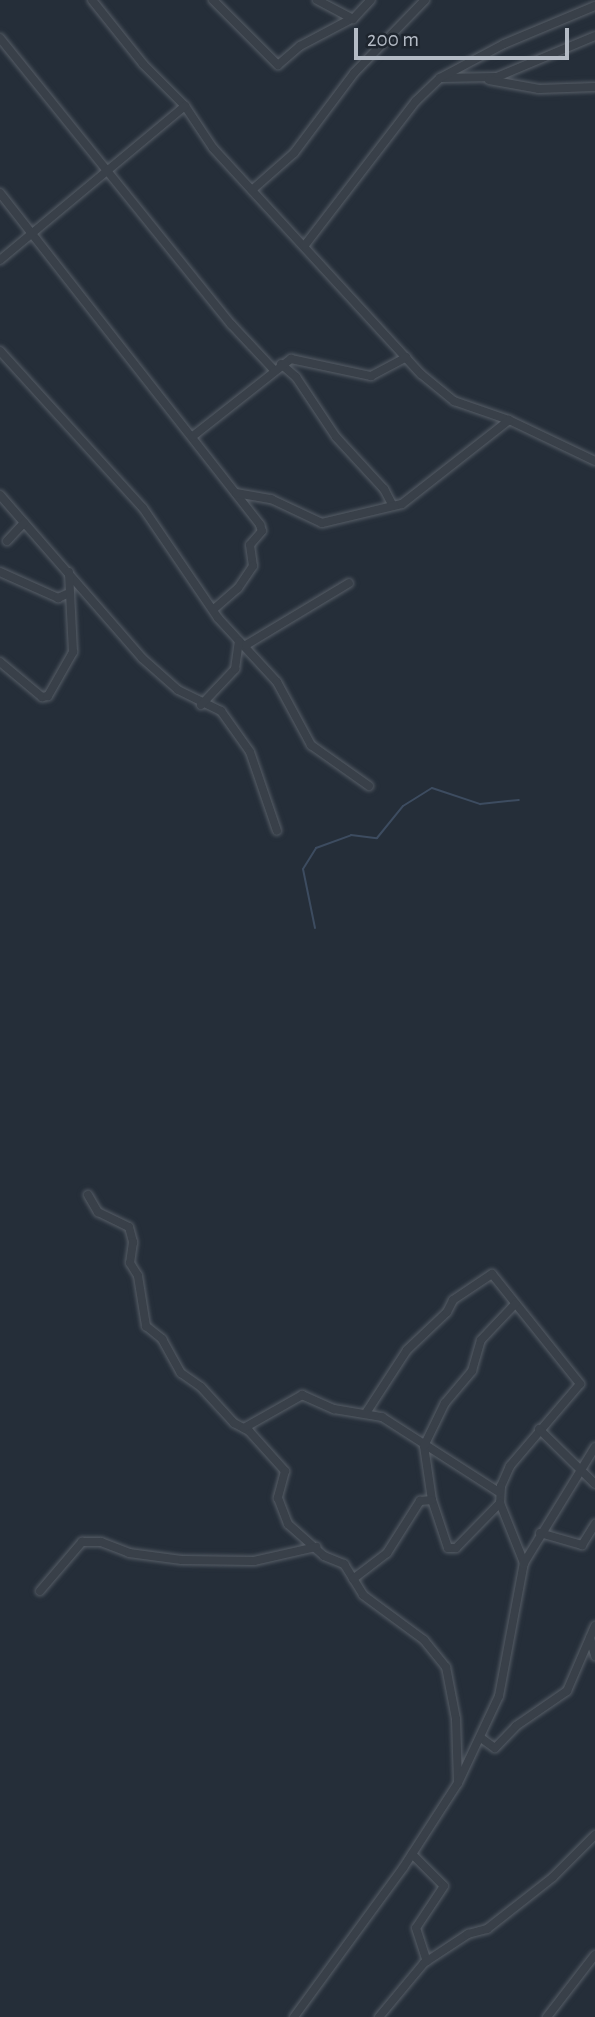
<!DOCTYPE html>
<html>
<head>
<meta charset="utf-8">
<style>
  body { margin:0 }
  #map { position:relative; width:595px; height:2017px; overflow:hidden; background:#252e39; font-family:"Alegreya Sans",sans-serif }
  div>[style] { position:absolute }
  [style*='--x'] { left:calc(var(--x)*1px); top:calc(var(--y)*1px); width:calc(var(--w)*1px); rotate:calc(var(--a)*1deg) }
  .stream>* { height:2px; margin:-1px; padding:0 1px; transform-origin:1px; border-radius:1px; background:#3d4c60 }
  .roads { filter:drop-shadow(0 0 2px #575e67) drop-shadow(0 0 2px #575e67) }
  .street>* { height:8px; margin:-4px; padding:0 4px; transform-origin:4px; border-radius:4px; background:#394049 }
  span { translate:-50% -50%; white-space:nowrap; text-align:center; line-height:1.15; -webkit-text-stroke:6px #1e252e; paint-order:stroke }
  .scale { position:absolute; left:354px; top:28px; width:215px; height:32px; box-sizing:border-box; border:4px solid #b4bbc5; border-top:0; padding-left:9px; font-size:21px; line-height:24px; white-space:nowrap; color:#b4bbc5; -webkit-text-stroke:5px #1e252e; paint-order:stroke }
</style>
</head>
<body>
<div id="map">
  <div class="stream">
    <div style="--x:315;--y:928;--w:60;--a:-101.5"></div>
    <div style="--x:303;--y:869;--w:25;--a:-58"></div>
    <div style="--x:316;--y:848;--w:37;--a:-20"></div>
    <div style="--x:351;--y:835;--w:26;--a:7"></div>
    <div style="--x:377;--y:838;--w:41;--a:-50.9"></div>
    <div style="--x:403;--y:806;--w:34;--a:-32"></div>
    <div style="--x:432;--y:788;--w:51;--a:18.4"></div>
    <div style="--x:480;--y:804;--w:39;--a:-6"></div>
  </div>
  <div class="roads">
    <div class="street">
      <div style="--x:92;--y:0;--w:82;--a:51.4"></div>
      <div style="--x:143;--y:64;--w:59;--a:45"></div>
      <div style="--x:185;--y:106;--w:50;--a:56.3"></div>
      <div style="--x:213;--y:148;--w:307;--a:47.4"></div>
      <div style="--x:421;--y:374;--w:43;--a:39.3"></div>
      <div style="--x:454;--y:401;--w:58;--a:19.1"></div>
      <div style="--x:509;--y:420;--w:95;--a:25.5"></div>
      <div style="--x:213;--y:0;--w:92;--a:45"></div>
      <div style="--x:278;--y:65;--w:29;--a:-41"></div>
      <div style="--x:300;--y:46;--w:58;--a:-27.9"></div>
      <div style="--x:317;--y:0;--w:41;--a:27.8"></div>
      <div style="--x:353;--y:19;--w:26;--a:-47"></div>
      <div style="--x:0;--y:38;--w:368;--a:51.1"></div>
      <div style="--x:231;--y:324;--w:63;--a:46.9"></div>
      <div style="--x:440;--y:78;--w:57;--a:-1"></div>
      <div style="--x:497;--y:77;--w:106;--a:-22.7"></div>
      <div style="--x:489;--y:80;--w:51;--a:10.2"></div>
      <div style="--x:539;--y:89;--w:56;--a:-2"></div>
      <div style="--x:252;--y:190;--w:56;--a:-41.4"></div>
      <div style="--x:294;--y:153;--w:100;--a:-53.1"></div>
      <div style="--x:354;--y:73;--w:102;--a:-45.8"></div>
      <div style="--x:0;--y:193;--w:422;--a:51.9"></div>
      <div style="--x:260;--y:525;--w:6;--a:72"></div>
      <div style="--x:262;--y:531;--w:18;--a:131"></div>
      <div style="--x:250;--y:545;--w:21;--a:82"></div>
      <div style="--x:253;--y:566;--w:27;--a:124"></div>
      <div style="--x:238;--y:588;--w:33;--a:139"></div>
      <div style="--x:305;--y:245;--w:182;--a:-52.4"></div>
      <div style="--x:416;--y:101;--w:33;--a:-44"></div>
      <div style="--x:440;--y:78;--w:72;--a:-28"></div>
      <div style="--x:504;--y:44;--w:99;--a:-22.7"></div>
      <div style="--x:0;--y:260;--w:241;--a:-39.8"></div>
      <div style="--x:0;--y:351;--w:212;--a:47.7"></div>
      <div style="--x:143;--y:508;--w:133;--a:55.7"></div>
      <div style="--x:218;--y:618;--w:87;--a:47.3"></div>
      <div style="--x:277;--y:682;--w:72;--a:61.6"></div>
      <div style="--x:311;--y:745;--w:71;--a:35.3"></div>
      <div style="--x:281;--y:364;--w:20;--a:41"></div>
      <div style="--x:296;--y:377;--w:72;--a:56.3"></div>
      <div style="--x:336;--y:437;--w:71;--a:47.3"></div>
      <div style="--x:384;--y:489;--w:17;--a:62"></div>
      <div style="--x:193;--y:436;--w:125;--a:-38.2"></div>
      <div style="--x:291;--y:359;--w:82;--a:12"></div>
      <div style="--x:371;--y:376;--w:40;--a:-28"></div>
      <div style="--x:236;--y:493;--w:36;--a:10"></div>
      <div style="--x:271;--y:499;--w:56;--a:25.2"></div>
      <div style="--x:322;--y:523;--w:82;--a:-13.4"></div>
      <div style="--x:402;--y:504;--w:136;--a:-38.1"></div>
      <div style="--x:0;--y:495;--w:216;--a:48.9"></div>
      <div style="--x:142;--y:658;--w:48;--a:41.6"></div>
      <div style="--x:178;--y:690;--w:48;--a:26"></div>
      <div style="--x:221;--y:711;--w:50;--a:54.7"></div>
      <div style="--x:250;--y:752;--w:83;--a:71.1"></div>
      <div style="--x:7;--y:541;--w:25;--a:-47"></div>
      <div style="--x:0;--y:572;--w:64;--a:24.1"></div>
      <div style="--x:58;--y:598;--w:10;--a:-24"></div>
      <div style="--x:246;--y:645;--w:120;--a:-31"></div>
      <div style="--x:0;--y:662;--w:55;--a:39.8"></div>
      <div style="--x:42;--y:697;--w:6;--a:-9"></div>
      <div style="--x:48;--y:696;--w:51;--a:-60.4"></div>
      <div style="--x:73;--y:652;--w:80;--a:-92.9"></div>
      <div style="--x:201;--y:705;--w:50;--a:-46.6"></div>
      <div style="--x:235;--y:669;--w:28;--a:-82"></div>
      <div style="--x:88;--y:1195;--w:20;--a:60"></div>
      <div style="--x:98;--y:1212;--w:34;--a:26"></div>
      <div style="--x:129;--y:1227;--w:16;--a:75"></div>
      <div style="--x:133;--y:1242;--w:21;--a:98"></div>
      <div style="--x:130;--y:1263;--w:15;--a:58"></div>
      <div style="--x:138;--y:1276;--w:51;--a:80.9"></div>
      <div style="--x:146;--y:1326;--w:21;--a:39"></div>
      <div style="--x:162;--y:1339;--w:39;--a:61"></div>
      <div style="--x:181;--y:1373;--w:24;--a:35"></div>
      <div style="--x:201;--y:1387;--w:49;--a:47.5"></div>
      <div style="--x:234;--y:1423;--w:17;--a:28"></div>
      <div style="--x:249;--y:1431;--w:54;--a:48"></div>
      <div style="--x:285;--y:1471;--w:28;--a:105"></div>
      <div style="--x:278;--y:1498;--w:28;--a:69"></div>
      <div style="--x:288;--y:1524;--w:48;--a:41.6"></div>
      <div style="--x:324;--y:1556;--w:22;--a:22"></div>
      <div style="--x:344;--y:1564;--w:36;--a:58"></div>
      <div style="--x:363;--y:1595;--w:76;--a:36.4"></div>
      <div style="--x:424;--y:1640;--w:35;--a:51"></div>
      <div style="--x:446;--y:1667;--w:53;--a:79.1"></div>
      <div style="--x:456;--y:1719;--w:64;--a:88.2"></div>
      <div style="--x:366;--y:1413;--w:75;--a:-56.9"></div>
      <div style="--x:407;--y:1350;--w:55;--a:-43.5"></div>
      <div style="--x:447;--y:1312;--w:13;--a:-63"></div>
      <div style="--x:453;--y:1300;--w:47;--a:-33.7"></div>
      <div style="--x:492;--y:1274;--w:141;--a:51.3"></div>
      <div style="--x:580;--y:1384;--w:108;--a:130.5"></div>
      <div style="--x:510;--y:1466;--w:22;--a:114"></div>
      <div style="--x:501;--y:1486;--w:17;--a:93"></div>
      <div style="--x:500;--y:1503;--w:65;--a:68.2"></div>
      <div style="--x:244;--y:1428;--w:67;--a:-29.6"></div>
      <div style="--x:302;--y:1395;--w:35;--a:24"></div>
      <div style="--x:334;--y:1409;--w:49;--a:9.5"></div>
      <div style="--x:382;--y:1417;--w:139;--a:32.7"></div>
      <div style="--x:539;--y:1429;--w:78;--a:44.5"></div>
      <div style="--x:500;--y:1503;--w:63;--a:134.4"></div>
      <div style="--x:456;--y:1548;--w:8;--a:180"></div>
      <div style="--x:448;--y:1548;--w:51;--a:-108.4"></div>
      <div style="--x:432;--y:1500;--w:55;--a:-98.4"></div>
      <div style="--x:424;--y:1446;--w:48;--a:-64"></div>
      <div style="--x:445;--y:1403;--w:42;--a:-49.8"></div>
      <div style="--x:472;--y:1371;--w:32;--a:-74"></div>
      <div style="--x:481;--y:1340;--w:50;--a:-46.6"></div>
      <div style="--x:540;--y:1533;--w:44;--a:15.9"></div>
      <div style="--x:582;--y:1545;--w:25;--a:-58"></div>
      <div style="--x:353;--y:1579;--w:43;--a:-37.4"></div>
      <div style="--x:387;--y:1553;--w:62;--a:-57.6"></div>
      <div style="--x:420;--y:1501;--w:12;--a:-5"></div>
      <div style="--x:40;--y:1591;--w:65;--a:-49.4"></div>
      <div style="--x:82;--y:1542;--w:19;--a:0"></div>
      <div style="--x:101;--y:1542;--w:30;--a:21"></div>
      <div style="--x:129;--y:1553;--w:53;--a:7.5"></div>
      <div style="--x:182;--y:1560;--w:72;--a:0.8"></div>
      <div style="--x:254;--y:1561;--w:64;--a:-12.7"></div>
      <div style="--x:590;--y:1638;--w:19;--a:74"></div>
      <div style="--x:481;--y:1738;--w:17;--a:36"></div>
      <div style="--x:495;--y:1748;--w:30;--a:-46"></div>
      <div style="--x:516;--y:1726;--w:62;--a:-34.5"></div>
      <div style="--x:567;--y:1691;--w:71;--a:-66.7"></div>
      <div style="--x:412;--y:1854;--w:45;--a:45"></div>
      <div style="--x:444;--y:1886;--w:50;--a:123.7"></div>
      <div style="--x:416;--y:1928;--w:35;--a:72"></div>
      <div style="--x:294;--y:2017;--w:185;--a:-53.8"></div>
      <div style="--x:403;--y:1868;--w:101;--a:-57.1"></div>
      <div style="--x:458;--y:1783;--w:96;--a:-64.8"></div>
      <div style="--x:499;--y:1696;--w:135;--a:-79.4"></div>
      <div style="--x:524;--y:1563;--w:136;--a:-58.5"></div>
      <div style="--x:379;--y:2017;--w:70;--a:-50.2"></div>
      <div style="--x:424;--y:1963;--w:53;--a:-33.4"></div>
      <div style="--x:468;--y:1934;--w:20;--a:-15"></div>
      <div style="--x:487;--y:1929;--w:84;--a:-38.2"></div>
      <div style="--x:553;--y:1877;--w:59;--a:-45"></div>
      <div style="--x:547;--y:2017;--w:78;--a:-52.3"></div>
    </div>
  </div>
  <div class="scale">200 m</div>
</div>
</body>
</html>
